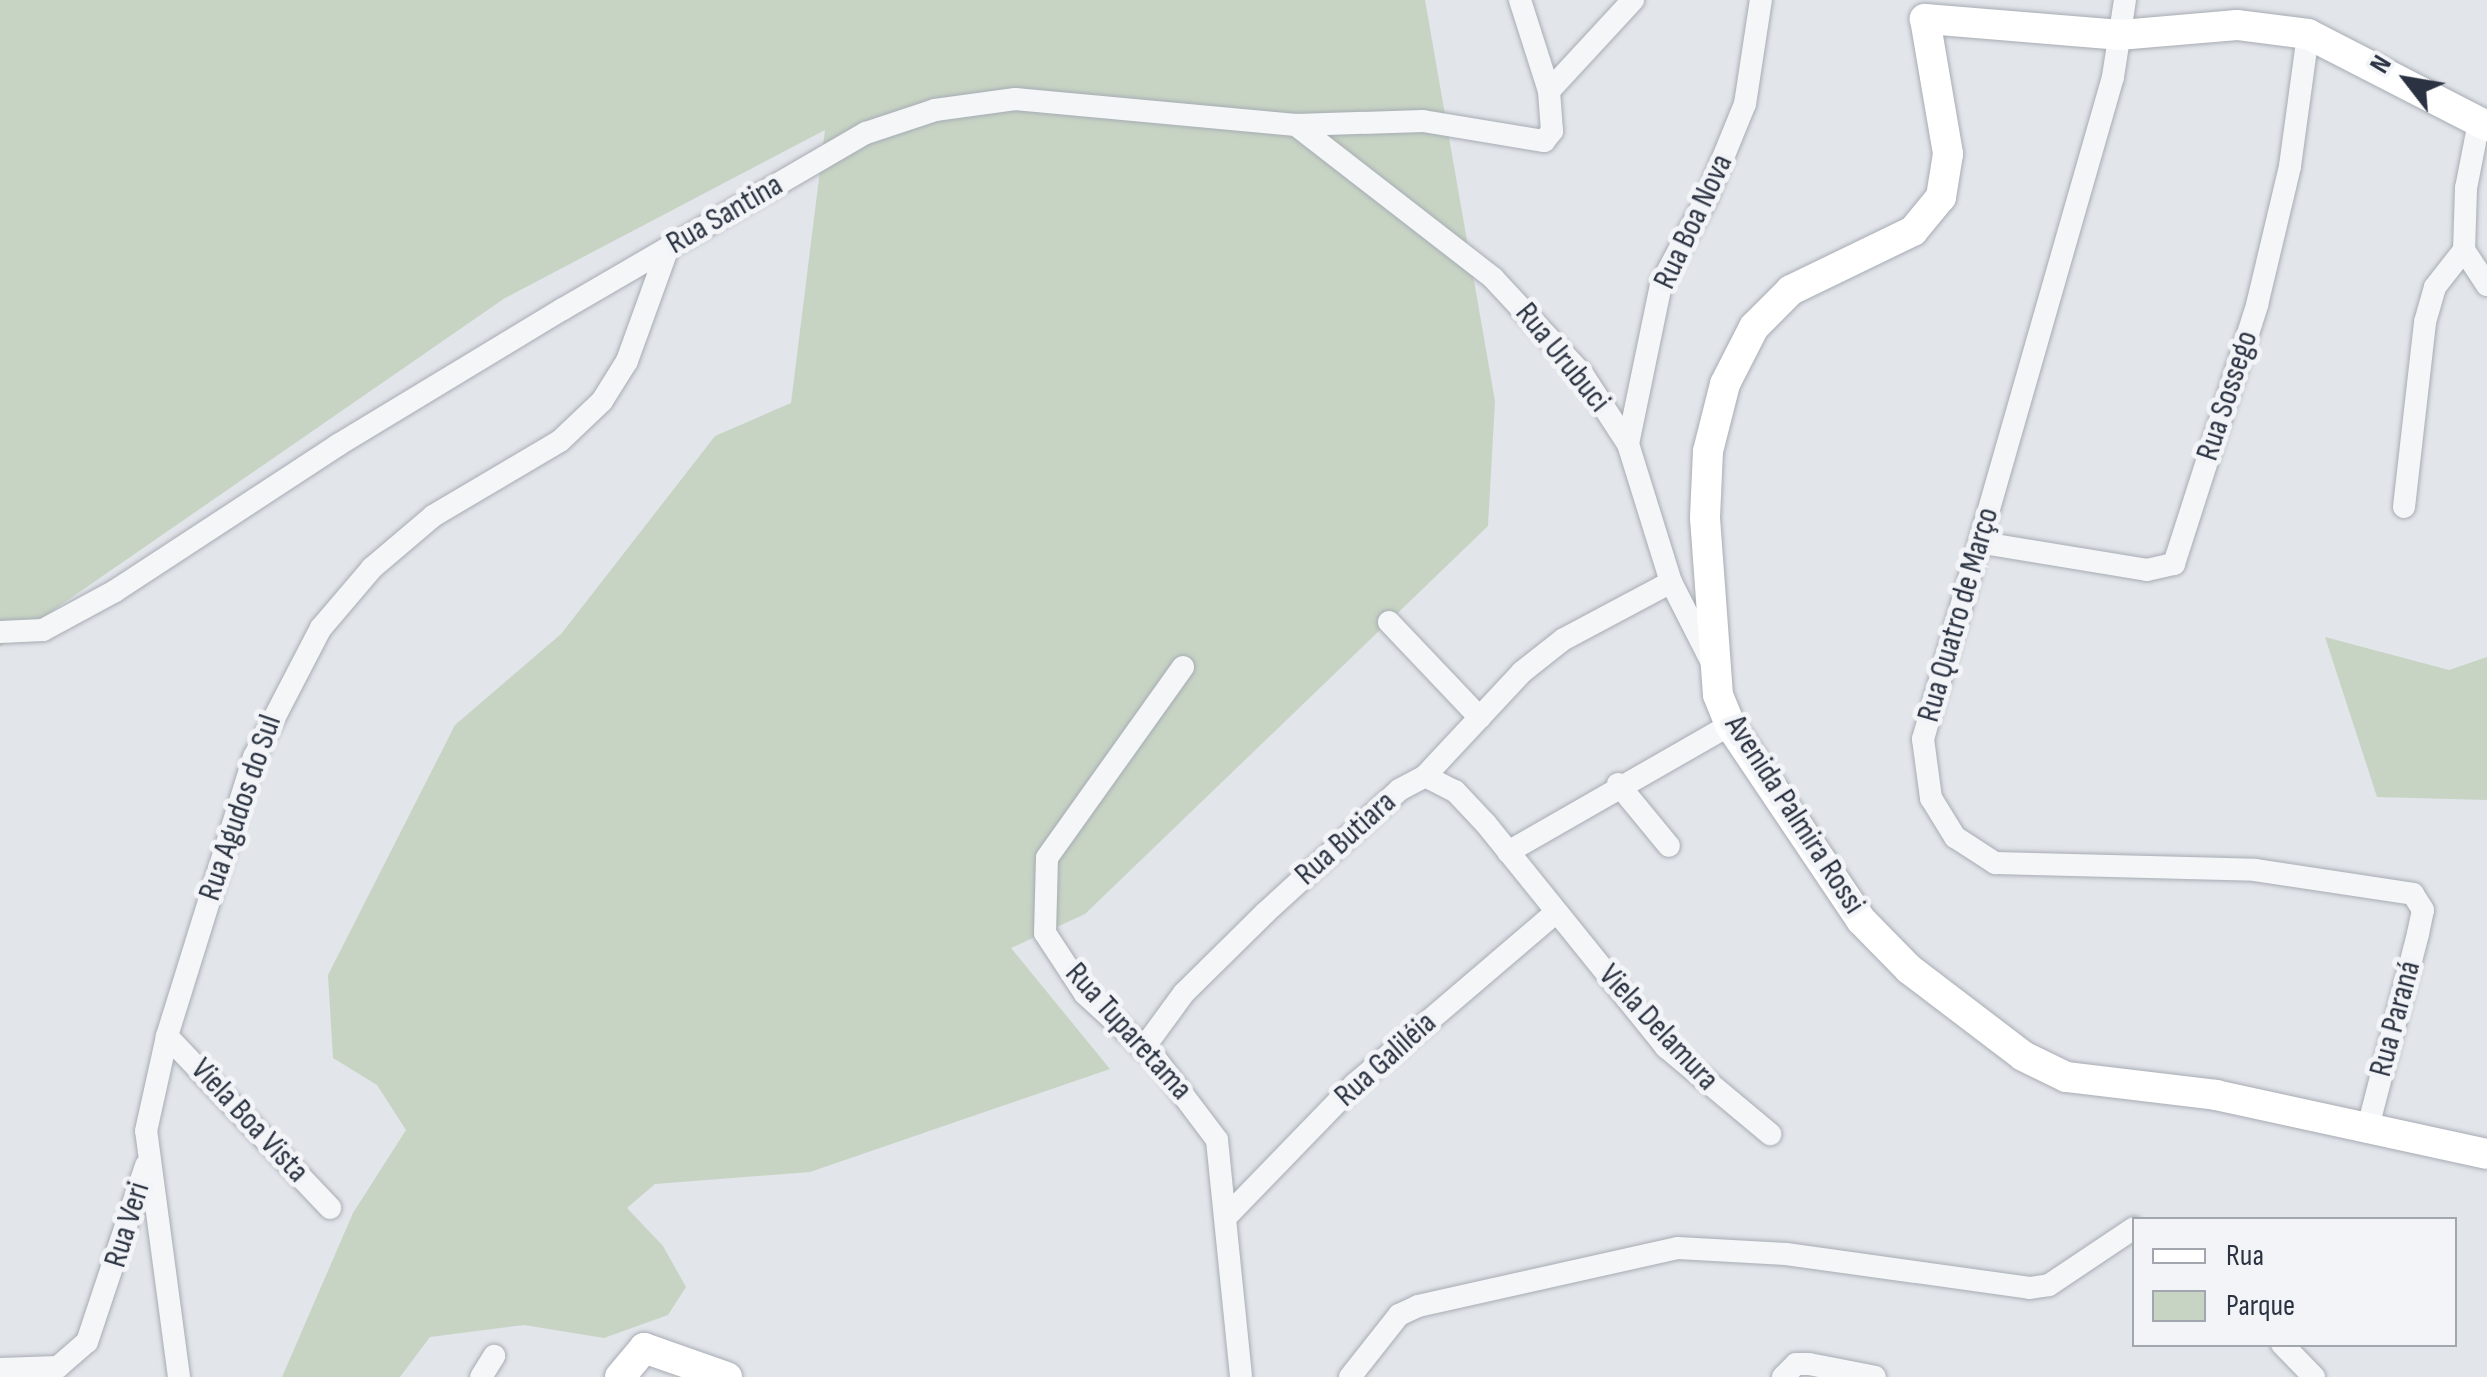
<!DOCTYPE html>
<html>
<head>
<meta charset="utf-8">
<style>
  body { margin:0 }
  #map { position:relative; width:2487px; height:1377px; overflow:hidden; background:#e2e5ea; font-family:"Sofia Sans Condensed",sans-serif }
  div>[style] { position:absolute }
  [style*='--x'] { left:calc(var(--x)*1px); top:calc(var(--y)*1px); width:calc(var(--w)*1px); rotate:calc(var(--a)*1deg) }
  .green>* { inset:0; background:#c7d4c4 }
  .roads { filter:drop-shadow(0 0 2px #a7acb4) drop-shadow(0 0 2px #a7acb4) }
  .street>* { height:22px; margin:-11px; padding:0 11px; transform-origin:11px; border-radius:11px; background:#f5f6f8 }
  .secondary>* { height:30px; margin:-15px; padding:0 15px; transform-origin:15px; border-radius:15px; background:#fff }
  span { translate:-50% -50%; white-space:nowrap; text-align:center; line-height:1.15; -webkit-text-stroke:10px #f2f4f7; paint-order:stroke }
  .street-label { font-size:32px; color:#2b3342 }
  .legend { position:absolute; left:2132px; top:1217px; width:325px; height:130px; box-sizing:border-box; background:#f2f4f7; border:2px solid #a2a7af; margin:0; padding:12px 18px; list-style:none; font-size:30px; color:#2b3342 }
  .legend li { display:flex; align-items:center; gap:20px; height:50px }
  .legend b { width:50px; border:2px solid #a2a7af }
  .north { position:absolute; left:2357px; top:30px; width:100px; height:100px; -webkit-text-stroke:8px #f2f4f7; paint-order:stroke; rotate:301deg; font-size:28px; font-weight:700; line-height:40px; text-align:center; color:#2b3342 }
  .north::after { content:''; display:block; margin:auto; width:35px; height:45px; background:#2b3342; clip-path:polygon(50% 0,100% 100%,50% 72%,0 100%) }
</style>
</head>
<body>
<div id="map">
  <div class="green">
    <div style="clip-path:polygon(0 0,1425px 0,1495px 401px,1488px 526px,1085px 914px,1011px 948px,1110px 1069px,810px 1172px,655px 1184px,627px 1208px,663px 1246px,686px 1287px,668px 1315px,604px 1338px,524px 1325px,430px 1337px,400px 1377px,282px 1377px,353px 1213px,406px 1130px,377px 1085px,333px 1058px,328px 975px,455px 725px,561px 634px,715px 436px,791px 403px,825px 130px,505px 298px,0 647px)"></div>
    <div style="clip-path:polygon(2325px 637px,2449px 670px,2487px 657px,2487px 800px,2377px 797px)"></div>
  </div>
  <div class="roads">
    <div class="street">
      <div style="--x:2125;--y:0;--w:78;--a:98.9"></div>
      <div style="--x:2113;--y:77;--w:689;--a:106.01"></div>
      <div style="--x:1923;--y:739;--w:60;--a:82.3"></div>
      <div style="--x:1931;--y:798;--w:46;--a:58.4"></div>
      <div style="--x:1955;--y:837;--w:48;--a:33"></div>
      <div style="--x:1995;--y:863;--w:260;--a:1.5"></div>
      <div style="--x:2255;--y:870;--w:160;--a:8.6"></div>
      <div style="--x:2413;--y:894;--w:19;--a:58"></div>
      <div style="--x:2423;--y:910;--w:25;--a:102"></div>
      <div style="--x:2418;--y:934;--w:199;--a:104.5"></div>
      <div style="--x:1549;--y:91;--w:124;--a:-47.3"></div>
      <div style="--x:2479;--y:122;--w:67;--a:101.1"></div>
      <div style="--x:2466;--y:188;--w:62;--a:91.8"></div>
      <div style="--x:2464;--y:250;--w:42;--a:56.7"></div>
      <div style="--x:1296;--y:125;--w:249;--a:37.8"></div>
      <div style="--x:1493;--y:278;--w:132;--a:47.1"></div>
      <div style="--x:1583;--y:375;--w:82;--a:56.9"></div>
      <div style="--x:1628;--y:444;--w:145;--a:72.7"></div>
      <div style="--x:1671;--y:582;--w:89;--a:63.1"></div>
      <div style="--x:1628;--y:444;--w:163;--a:-78.3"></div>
      <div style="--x:1661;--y:284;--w:98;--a:-62.1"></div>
      <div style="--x:1707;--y:197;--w:100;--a:-67.8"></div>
      <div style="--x:1745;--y:104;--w:105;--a:-81.3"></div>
      <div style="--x:2404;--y:507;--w:186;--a:-83.5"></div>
      <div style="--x:2425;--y:322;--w:36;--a:-74"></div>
      <div style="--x:2435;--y:287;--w:47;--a:-51.9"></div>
      <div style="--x:1983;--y:543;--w:166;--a:9.3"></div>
      <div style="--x:2147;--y:570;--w:28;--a:-13"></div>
      <div style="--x:2174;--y:564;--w:272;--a:-72.2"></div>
      <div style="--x:2257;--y:305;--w:143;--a:-76.6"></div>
      <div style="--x:2290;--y:166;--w:133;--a:-82.2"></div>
      <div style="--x:1389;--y:622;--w:132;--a:46.5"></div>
      <div style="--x:0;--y:632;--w:43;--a:-2.7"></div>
      <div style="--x:43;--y:630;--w:82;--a:-28.4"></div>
      <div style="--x:115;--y:591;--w:267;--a:-33.2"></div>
      <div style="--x:338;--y:445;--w:263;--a:-31.2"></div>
      <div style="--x:563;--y:309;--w:350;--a:-30.2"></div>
      <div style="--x:866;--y:133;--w:73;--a:-18.4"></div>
      <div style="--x:935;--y:110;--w:81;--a:-7.8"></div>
      <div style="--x:1015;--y:99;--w:282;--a:5.3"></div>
      <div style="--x:1296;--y:125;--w:127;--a:-1.8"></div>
      <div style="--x:1423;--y:121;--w:123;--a:9.4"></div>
      <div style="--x:1544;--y:141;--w:13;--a:-51"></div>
      <div style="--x:1552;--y:131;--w:40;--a:-94.3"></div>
      <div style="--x:1549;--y:91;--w:96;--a:-107.7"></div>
      <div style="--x:1183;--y:667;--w:234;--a:125.5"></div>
      <div style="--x:1047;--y:858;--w:75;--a:91.5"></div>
      <div style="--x:1045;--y:933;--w:73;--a:56.7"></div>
      <div style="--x:1085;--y:994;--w:96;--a:42.5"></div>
      <div style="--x:1156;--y:1059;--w:101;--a:53"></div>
      <div style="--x:1217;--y:1140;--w:238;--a:84.2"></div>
      <div style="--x:1425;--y:776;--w:142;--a:-47"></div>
      <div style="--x:1522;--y:672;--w:53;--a:-38.2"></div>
      <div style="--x:1564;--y:639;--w:121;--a:-28"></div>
      <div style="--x:1618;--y:784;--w:80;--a:50.6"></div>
      <div style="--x:1508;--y:852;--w:256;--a:-29.8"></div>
      <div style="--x:167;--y:1036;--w:237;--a:46.5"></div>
      <div style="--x:1143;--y:1049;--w:69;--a:-53.8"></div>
      <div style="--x:1184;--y:993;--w:114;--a:-44.6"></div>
      <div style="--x:1265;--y:913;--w:182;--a:-42.5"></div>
      <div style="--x:1399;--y:790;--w:30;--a:-28"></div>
      <div style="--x:1425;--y:776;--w:34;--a:27"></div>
      <div style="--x:1455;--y:791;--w:45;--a:46.8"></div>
      <div style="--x:1486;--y:824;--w:287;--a:51.1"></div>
      <div style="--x:1666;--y:1047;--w:136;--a:39.9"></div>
      <div style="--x:1227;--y:1216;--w:184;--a:-45.9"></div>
      <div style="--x:1355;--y:1084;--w:262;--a:-40.5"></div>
      <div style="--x:2282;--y:1344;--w:46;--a:45.9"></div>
      <div style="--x:0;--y:1369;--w:58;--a:-2"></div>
      <div style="--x:58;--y:1367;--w:38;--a:-41"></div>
      <div style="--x:87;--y:1342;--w:186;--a:-71.5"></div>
      <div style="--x:179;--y:1377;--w:248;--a:-97.6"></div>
      <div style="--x:146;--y:1131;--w:97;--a:-77.5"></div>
      <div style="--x:167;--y:1036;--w:292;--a:-72.7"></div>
      <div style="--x:254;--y:757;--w:145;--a:-62.6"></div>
      <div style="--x:321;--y:628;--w:79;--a:-49.6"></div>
      <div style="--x:372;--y:568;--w:80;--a:-40.4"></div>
      <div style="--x:433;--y:516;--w:147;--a:-30.6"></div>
      <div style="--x:560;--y:441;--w:58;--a:-43.6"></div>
      <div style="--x:602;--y:401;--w:47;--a:-58"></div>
      <div style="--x:627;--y:361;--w:120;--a:-70.1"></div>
      <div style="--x:481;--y:1377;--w:25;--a:-58"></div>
      <div style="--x:1350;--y:1377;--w:79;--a:-51.7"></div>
      <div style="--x:1399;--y:1315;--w:21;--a:-25"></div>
      <div style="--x:1418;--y:1306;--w:266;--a:-12.6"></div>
      <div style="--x:1678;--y:1248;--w:108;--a:3.2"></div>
      <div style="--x:1786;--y:1254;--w:246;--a:7.9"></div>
      <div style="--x:2030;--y:1288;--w:19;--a:-9"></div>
      <div style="--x:2049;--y:1285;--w:102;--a:-33.8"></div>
      <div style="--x:1783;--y:1377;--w:18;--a:-45"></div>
      <div style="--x:1796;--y:1364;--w:13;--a:0"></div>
      <div style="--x:1809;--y:1364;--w:67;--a:11.1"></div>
    </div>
    <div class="secondary">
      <div style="--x:2487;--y:126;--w:201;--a:-152.8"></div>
      <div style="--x:2308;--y:34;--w:72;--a:-172.8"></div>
      <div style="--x:2237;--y:25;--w:116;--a:175.1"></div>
      <div style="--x:2121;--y:35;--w:197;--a:-175.3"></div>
      <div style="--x:1925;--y:19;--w:137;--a:80.3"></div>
      <div style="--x:1948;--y:154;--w:44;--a:99.2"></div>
      <div style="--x:1941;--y:197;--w:44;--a:129.5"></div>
      <div style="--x:1913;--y:231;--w:136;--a:154.2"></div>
      <div style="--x:1791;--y:290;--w:52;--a:135"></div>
      <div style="--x:1754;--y:327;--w:64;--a:117"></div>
      <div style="--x:1725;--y:384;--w:69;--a:104.2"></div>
      <div style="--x:1708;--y:451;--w:67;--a:92.6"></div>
      <div style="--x:1705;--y:518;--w:177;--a:85.8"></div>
      <div style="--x:1718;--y:695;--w:32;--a:68"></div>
      <div style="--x:1730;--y:725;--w:235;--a:56.1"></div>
      <div style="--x:1861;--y:920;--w:69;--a:45.6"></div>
      <div style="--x:1909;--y:969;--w:143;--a:37.3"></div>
      <div style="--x:2023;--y:1056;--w:48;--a:26"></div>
      <div style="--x:2066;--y:1077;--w:151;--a:6.8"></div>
      <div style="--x:2216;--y:1095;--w:277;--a:12.3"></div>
      <div style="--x:620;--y:1377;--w:38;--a:-50"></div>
      <div style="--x:644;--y:1348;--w:88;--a:19.3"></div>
    </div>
  </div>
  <div class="street-label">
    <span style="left:725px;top:215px;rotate:-30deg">Rua Santina</span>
    <span style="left:1694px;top:222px;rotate:-65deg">Rua Boa Nova</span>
    <span style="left:1562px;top:358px;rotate:51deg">Rua Urubuci</span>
    <span style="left:2228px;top:396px;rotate:-72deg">Rua Sossego</span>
    <span style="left:1959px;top:615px;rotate:-74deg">Rua Quatro de Março</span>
    <span style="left:241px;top:808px;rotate:-71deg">Rua Agudos do Sul</span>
    <span style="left:1794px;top:815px;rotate:57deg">Avenida Palmira Rossi</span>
    <span style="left:1346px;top:839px;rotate:-42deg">Rua Butiara</span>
    <span style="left:2396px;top:1019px;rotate:-75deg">Rua Paraná</span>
    <span style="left:1658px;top:1028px;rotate:47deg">Viela Delamura</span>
    <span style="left:1128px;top:1032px;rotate:48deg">Rua Tuparetama</span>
    <span style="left:1386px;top:1060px;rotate:-42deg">Rua Galiléia</span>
    <span style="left:249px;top:1121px;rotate:47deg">Viela Boa Vista</span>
    <span style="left:128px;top:1225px;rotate:-73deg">Rua Veri</span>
  </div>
  <ul class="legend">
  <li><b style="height:12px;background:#fff"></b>Rua</li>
  <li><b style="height:28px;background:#c7d4c4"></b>Parque</li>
  </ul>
  <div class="north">N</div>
</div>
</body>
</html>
